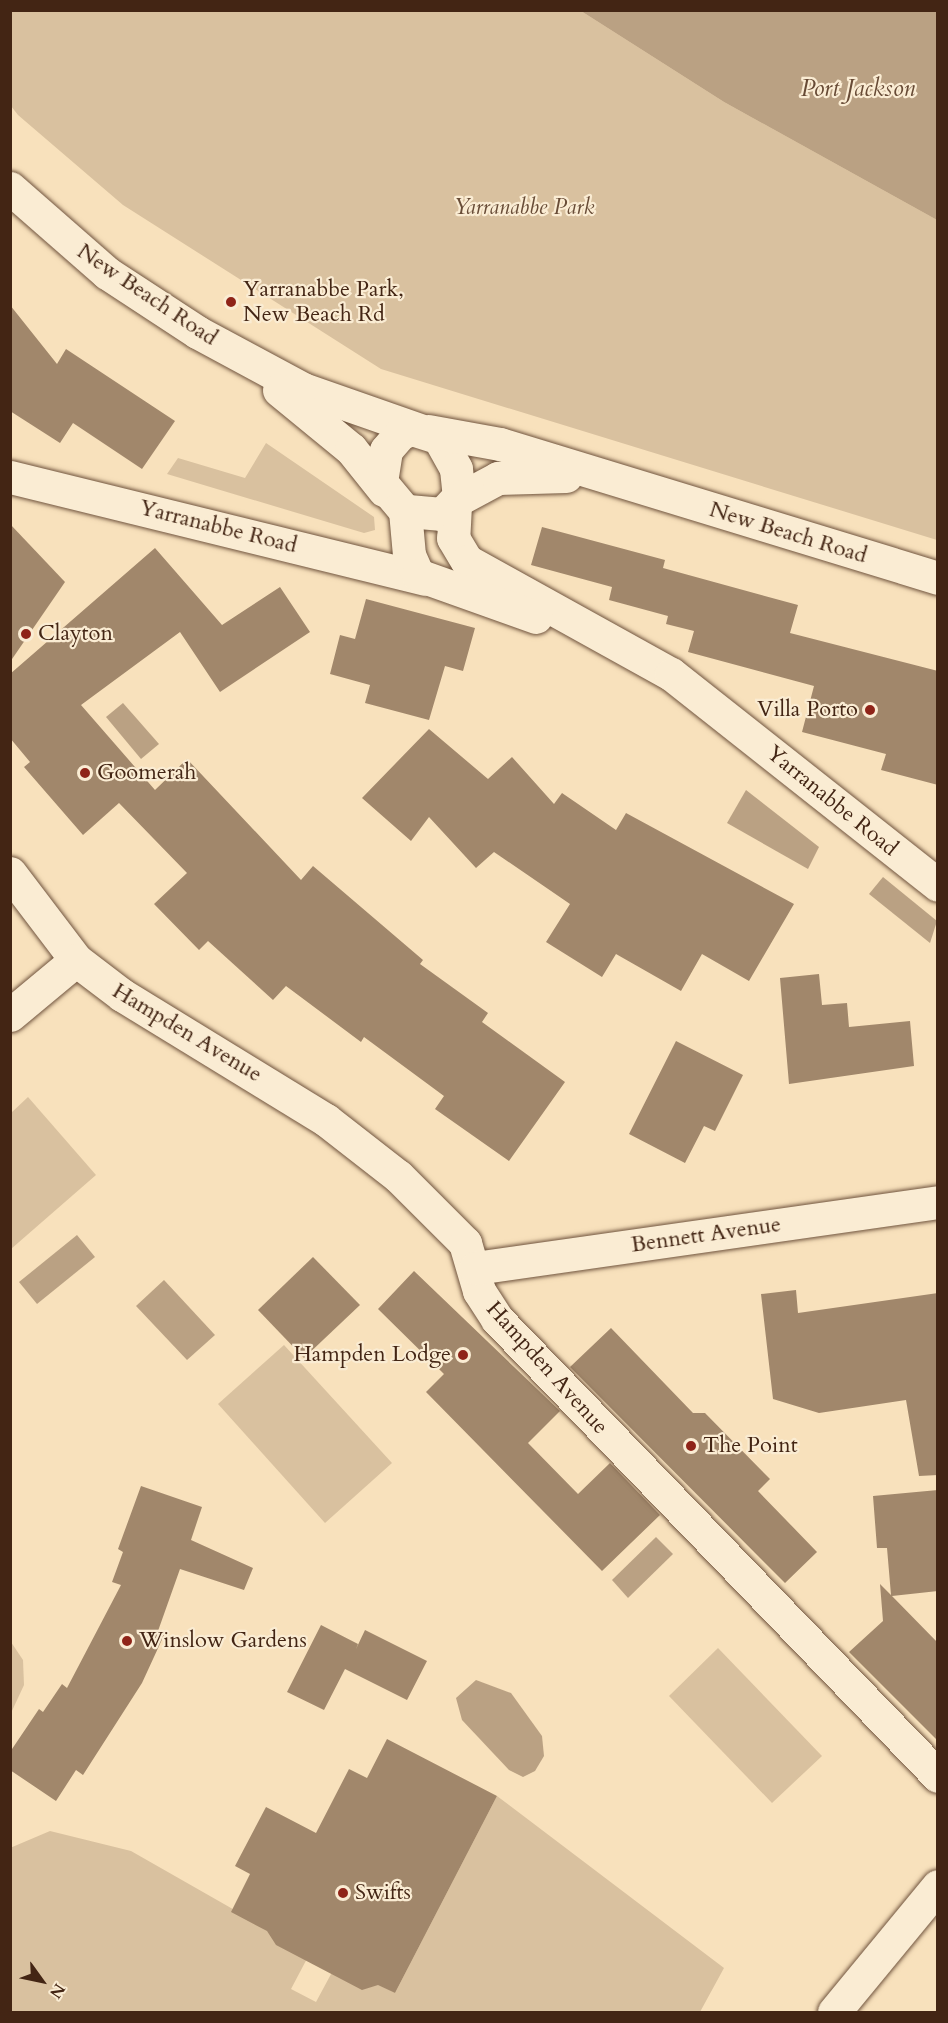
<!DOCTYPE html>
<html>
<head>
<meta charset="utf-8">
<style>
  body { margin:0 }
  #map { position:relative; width:948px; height:2023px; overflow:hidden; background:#f8e1bc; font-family:Cardo,serif }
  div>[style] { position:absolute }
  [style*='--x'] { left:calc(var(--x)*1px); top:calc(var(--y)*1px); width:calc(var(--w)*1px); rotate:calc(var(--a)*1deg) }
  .green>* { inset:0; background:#d9c19f }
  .water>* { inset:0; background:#baa183 }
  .building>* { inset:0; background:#a1876b }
  .roads { filter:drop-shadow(0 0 2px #70543e) drop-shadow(0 0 2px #70543e) }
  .street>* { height:33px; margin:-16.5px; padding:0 16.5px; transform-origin:16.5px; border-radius:16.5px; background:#faecd3 }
  .secondary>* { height:33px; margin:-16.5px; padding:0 16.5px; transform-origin:16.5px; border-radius:16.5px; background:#faecd3 }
  .dots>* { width:16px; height:16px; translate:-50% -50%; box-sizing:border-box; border:3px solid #faecd3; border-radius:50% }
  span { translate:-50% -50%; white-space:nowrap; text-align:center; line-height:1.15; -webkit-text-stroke:4.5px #faecd3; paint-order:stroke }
  .park-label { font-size:22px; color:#684c37; font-style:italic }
  .poi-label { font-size:22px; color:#432514 }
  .left { translate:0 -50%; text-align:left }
  .right { translate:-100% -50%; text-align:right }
  .street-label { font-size:22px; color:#432514 }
  .water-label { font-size:24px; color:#674a35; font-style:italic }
  .frame { position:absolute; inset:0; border:12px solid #432514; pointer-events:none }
  .north { position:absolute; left:12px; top:1951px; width:60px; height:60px; -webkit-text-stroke:4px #faecd3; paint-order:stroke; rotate:123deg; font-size:16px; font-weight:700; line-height:24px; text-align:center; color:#432514 }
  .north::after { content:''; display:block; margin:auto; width:21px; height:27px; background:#432514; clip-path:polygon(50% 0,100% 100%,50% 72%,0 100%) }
</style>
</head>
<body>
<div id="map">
  <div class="green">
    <div style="clip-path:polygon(10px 11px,581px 11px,724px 102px,937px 220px,937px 540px,381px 369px,123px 205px,18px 115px,11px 106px)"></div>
    <div style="clip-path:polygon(266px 443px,374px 517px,375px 530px,364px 533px,167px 474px,178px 458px,245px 478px)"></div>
    <div style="clip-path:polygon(28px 1097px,96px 1175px,11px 1249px,11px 1113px)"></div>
    <div style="clip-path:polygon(284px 1345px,392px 1463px,325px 1523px,218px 1404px)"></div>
    <div style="clip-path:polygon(11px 1642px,23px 1660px,24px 1685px,11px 1713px)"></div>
    <div style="clip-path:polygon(718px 1648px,822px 1756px,772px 1803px,669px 1696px)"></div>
    <div style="clip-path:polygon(497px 1796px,724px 1968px,700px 2012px,11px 2012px,10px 1848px,50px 1831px,131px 1851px,310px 1953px,291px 1989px,316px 2002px,337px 1963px,395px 1993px)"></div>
  </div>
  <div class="water">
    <div style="clip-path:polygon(581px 11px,937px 11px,937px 220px,724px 102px)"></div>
    <div style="clip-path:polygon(123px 703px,159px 744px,141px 759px,106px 717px)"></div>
    <div style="clip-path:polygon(746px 790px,819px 847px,808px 869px,727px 823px)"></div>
    <div style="clip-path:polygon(883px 877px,937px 921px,930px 943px,869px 894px)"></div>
    <div style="clip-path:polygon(77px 1235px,95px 1257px,37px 1304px,19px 1282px)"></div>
    <div style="clip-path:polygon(164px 1280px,215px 1335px,187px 1360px,136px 1306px)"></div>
    <div style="clip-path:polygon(656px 1537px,673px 1554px,628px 1598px,612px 1580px)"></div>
    <div style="clip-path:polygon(476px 1680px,511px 1693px,542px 1736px,544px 1756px,535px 1771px,523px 1777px,509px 1770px,462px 1720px,456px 1698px)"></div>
  </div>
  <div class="building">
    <div style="clip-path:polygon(10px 305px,57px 364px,66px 349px,175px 421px,142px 469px,73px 423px,60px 443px,10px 411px)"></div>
    <div style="clip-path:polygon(10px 524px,65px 582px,10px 662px)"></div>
    <div style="clip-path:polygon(542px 527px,665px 560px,663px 568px,798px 605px,790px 633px,938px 671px,938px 785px,881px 770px,886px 754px,802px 732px,814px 686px,688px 652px,694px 631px,666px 624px,668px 616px,609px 600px,612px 587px,531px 565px)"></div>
    <div style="clip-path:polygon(155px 548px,222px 625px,280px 587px,310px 632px,220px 692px,180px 632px,81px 705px,155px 790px,187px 759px,301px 880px,313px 866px,423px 960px,420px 964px,488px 1013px,482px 1022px,565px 1082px,509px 1161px,435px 1109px,444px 1096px,364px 1037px,361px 1042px,286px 986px,273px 1000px,208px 941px,199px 950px,154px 904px,187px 873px,119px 803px,83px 835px,24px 767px,30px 762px,10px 738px,10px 674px)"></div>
    <div style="clip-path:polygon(366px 599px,475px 628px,463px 671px,445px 666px,429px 720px,365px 703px,370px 685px,330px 674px,340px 635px,355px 639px)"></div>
    <div style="clip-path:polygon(429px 729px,488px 779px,512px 757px,554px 804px,562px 793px,616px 830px,626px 813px,794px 904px,749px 981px,702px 954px,681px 991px,616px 954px,602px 977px,546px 942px,570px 904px,494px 852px,476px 868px,429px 817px,411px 841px,362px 798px)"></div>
    <div style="clip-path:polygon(819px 974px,822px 1005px,847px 1003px,849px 1027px,910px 1021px,914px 1066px,789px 1084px,780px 978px)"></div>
    <div style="clip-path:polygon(676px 1041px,743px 1075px,715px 1131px,704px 1126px,685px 1163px,629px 1134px)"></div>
    <div style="clip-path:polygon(313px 1257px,360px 1305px,304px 1358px,258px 1310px)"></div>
    <div style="clip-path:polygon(414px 1271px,560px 1411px,528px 1443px,578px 1494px,610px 1463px,660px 1515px,602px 1571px,426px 1392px,444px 1374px,378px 1309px)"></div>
    <div style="clip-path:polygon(796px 1290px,798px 1313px,938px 1293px,938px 1475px,919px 1476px,906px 1400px,819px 1413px,773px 1399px,761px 1294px)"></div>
    <div style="clip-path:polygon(611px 1328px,693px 1413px,705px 1413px,770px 1479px,758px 1491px,817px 1552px,785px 1583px,570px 1367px)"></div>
    <div style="clip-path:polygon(141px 1486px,202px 1507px,191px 1540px,253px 1568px,244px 1590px,180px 1569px,158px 1631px,165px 1633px,142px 1683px,83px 1775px,76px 1770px,56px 1801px,10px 1770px,10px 1752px,39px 1709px,43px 1712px,62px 1684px,67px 1688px,121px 1585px,112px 1582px,123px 1552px,118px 1549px)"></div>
    <div style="clip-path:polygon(938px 1490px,938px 1591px,892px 1596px,938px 1643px,938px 1741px,849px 1652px,883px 1621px,880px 1584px,891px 1595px,887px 1548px,877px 1548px,873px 1496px)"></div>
    <div style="clip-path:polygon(321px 1625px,358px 1644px,356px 1649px,365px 1630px,427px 1661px,407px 1700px,345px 1669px,324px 1710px,287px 1692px)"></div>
    <div style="clip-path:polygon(387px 1739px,497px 1796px,395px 1993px,378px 1985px,362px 1990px,276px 1945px,267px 1931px,231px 1912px,250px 1874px,235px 1866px,266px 1807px,316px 1833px,349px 1769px,367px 1778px)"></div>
  </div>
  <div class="roads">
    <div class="street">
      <div style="--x:10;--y:477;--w:427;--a:13.8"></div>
      <div style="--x:10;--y:873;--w:109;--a:52.8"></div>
      <div style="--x:76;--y:960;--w:86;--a:140.2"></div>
      <div style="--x:76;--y:960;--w:58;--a:37.3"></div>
      <div style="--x:122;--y:995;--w:239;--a:31.5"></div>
      <div style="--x:326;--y:1120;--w:91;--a:37.9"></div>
      <div style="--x:398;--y:1176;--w:95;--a:45"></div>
      <div style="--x:465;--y:1243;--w:50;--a:73.7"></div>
      <div style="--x:479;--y:1291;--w:33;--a:57"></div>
      <div style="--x:497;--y:1319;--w:635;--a:46.02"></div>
      <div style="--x:475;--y:1268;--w:468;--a:-8.1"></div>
    </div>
    <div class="secondary">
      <div style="--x:10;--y:188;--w:129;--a:41.2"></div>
      <div style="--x:107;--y:273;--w:108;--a:33.2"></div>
      <div style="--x:197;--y:332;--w:120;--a:28.3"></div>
      <div style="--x:303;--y:389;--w:124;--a:19.3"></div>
      <div style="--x:279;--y:390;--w:93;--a:39.3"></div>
      <div style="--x:351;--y:449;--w:53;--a:51.2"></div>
      <div style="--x:412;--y:429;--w:28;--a:18"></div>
      <div style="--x:439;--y:438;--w:35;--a:61"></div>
      <div style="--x:456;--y:469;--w:27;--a:84"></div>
      <div style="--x:459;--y:496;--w:25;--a:133"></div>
      <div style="--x:442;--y:514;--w:37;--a:-175"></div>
      <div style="--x:405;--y:511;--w:38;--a:-130"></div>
      <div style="--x:381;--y:482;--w:32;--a:-81"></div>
      <div style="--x:386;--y:450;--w:23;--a:-49"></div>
      <div style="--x:401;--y:433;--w:12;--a:-20"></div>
      <div style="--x:428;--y:431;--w:73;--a:10.2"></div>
      <div style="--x:500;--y:444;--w:458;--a:17"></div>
      <div style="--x:457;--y:500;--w:47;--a:-28.2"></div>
      <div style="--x:498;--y:478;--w:68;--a:-1.7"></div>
      <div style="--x:455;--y:505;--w:33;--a:93"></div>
      <div style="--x:453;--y:538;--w:27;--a:59"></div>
      <div style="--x:467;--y:561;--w:233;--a:29"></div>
      <div style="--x:671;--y:674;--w:340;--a:38.3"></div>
      <div style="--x:405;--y:511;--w:44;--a:84.8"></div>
      <div style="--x:409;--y:555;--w:22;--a:66"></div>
      <div style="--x:418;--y:575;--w:125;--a:19.6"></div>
      <div style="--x:834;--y:2012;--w:163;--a:-50.5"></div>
    </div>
  </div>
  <div class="dots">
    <div style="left:231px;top:302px;background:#8f2418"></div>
    <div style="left:26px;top:634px;background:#8f2418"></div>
    <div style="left:870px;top:710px;background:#8f2418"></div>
    <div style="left:85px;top:773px;background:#8f2418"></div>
    <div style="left:463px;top:1355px;background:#8f2418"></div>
    <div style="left:691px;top:1446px;background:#8f2418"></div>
    <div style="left:127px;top:1641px;background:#8f2418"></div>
    <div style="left:343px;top:1893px;background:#8f2418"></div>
  </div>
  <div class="park-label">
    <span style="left:524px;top:208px">Yarranabbe Park</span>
  </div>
  <div class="poi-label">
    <span class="left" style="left:243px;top:302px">Yarranabbe Park,<br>New Beach Rd</span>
    <span class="left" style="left:38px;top:634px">Clayton</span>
    <span class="right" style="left:858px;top:710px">Villa Porto</span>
    <span class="left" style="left:97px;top:773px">Goomerah</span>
    <span class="right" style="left:451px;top:1355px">Hampden Lodge</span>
    <span class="left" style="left:703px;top:1446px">The Point</span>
    <span class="left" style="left:139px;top:1641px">Winslow Gardens</span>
    <span class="left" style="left:355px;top:1893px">Swifts</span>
  </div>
  <div class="street-label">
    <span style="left:147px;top:295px;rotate:34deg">New Beach Road</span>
    <span style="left:218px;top:527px;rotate:14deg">Yarranabbe Road</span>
    <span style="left:788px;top:533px;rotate:17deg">New Beach Road</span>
    <span style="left:832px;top:801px;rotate:39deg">Yarranabbe Road</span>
    <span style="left:187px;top:1033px;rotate:31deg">Hampden Avenue</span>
    <span style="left:706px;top:1235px;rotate:-8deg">Bennett Avenue</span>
    <span style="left:547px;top:1368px;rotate:48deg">Hampden Avenue</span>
  </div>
  <div class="water-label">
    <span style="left:858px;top:89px">Port Jackson</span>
  </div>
  <div class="frame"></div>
  <div class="north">N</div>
</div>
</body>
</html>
